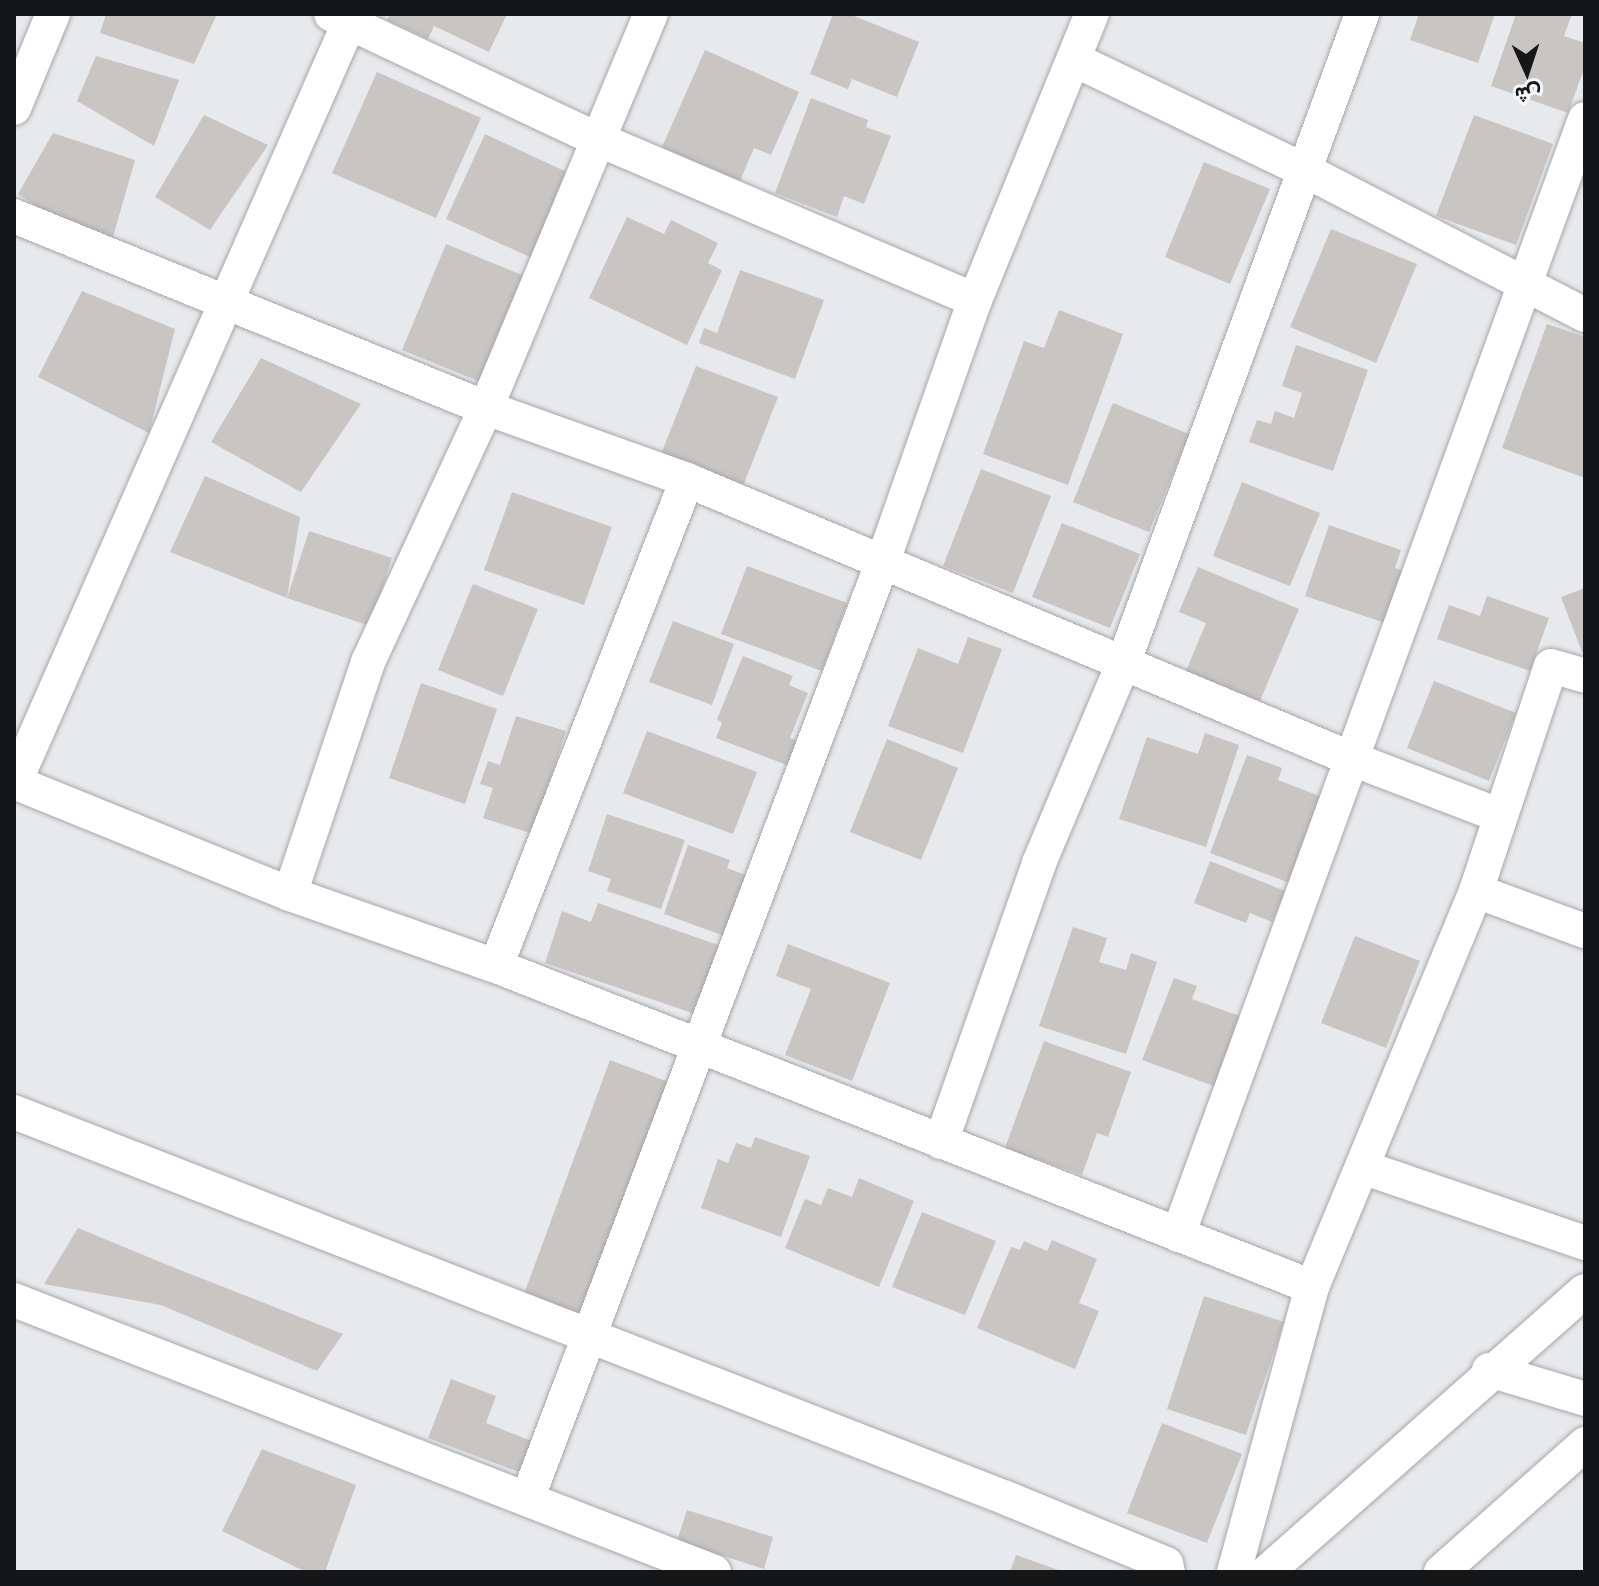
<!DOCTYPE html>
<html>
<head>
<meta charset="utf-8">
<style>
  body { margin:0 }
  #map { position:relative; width:1599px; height:1586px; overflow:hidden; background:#e8e9ed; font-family:Literata,Vazirmatn,serif }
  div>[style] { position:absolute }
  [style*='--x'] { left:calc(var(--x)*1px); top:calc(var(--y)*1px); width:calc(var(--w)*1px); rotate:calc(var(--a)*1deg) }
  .building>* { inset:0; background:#c8c5c3 }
  .roads { filter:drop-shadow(0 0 2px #a6a7aa) drop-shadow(0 0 2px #a6a7aa) }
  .street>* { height:34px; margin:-17px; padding:0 17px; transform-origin:17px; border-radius:17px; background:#fff }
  span { translate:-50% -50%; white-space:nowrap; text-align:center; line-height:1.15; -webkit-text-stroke:6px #f6f7fb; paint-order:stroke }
  .frame { position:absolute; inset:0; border:16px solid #151617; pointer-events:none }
  .north { position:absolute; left:1487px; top:32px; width:80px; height:80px; -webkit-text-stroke:6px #f6f7fb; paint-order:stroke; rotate:177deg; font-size:22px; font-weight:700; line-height:32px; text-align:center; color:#151617 }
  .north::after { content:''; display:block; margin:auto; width:28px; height:36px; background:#151617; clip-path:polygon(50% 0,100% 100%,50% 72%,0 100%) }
</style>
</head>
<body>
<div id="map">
  <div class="building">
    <div style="clip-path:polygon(106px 14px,217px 14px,194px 64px,100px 33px)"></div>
    <div style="clip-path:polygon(390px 14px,507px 14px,489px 52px,434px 26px,428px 39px,387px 20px)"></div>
    <div style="clip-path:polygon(833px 14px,849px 14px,919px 42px,897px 97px,852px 79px,848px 89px,810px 74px)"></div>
    <div style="clip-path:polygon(1419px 14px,1495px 14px,1478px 63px,1410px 40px)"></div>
    <div style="clip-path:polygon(1516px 14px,1572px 14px,1564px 36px,1585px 43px,1585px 66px,1568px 113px,1491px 86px)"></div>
    <div style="clip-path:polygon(705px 50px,799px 92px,771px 155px,754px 148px,740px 181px,662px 147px)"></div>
    <div style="clip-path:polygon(96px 56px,179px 80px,154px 146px,77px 101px)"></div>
    <div style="clip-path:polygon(377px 72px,481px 118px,436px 218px,332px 173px)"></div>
    <div style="clip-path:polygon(811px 98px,868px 120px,866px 127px,891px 136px,864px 204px,844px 196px,837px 217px,775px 193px)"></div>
    <div style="clip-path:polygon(204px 115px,268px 145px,210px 230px,155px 197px)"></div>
    <div style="clip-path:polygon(1474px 115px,1553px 144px,1516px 245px,1436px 216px)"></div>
    <div style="clip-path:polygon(53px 133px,135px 160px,108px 254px,18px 194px)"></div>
    <div style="clip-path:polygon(485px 134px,571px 174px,532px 258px,446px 219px)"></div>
    <div style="clip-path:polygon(1204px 162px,1270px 189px,1230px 284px,1165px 257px)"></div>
    <div style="clip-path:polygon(627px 217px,664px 234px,671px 220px,718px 243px,708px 263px,722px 270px,687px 345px,589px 298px)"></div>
    <div style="clip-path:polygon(1331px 229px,1417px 264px,1376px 363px,1290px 327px)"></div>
    <div style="clip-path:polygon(446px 244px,527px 277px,483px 383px,402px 350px)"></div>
    <div style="clip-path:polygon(740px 270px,824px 300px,795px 379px,699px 343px,704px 328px,717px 333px)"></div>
    <div style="clip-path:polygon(82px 291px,175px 329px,149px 433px,38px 377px)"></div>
    <div style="clip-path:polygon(1059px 310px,1123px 334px,1068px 485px,983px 454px,1024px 341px,1044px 348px)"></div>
    <div style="clip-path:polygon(1547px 324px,1585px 337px,1585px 478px,1502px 448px)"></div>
    <div style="clip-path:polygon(1296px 345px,1368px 370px,1333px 471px,1249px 442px,1257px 420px,1271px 424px,1275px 411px,1294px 418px,1302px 393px,1282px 386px)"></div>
    <div style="clip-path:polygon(261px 358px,361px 404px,301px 492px,211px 442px)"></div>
    <div style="clip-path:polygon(696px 366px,778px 397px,743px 486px,661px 454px)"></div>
    <div style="clip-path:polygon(1113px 403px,1189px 434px,1149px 532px,1073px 502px)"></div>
    <div style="clip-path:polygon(981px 469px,1051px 496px,1013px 593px,943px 566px)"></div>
    <div style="clip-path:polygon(205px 476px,300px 517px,287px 598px,170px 552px)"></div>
    <div style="clip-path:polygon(1242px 482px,1320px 513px,1290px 586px,1213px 556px)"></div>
    <div style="clip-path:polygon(512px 492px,612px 527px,584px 605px,484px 570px)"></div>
    <div style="clip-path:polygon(1062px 523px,1140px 554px,1110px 628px,1032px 597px)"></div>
    <div style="clip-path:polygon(1329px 525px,1401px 550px,1395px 568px,1406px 572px,1388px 624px,1305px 596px)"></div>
    <div style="clip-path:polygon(309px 531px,392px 558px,370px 626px,287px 598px)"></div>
    <div style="clip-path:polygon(747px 566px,847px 603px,822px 671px,721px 634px)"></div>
    <div style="clip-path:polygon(1198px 567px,1299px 609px,1260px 701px,1186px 671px,1206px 623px,1179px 612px)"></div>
    <div style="clip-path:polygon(473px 584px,538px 609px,503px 696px,438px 670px)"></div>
    <div style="clip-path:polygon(1585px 588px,1585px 651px,1582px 652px,1561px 597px)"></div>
    <div style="clip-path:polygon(1487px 596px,1549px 618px,1530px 671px,1437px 639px,1449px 605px,1480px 616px)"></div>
    <div style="clip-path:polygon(673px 621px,734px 644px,712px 705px,649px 682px)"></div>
    <div style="clip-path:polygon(968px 637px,1002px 649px,963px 753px,888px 726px,918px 648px,958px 664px)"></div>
    <div style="clip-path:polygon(743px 656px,793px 676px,789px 685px,808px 693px,790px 738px,801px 742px,792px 767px,716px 738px,722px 723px,717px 719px)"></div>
    <div style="clip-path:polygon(1434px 681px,1516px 713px,1489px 781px,1407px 748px)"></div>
    <div style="clip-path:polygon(421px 683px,497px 709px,465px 804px,389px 778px)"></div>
    <div style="clip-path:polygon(516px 716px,566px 731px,533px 834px,483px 818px,493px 788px,480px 784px,488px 761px,500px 765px)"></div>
    <div style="clip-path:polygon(647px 731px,757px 772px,733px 834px,623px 793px)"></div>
    <div style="clip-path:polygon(1205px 733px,1239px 745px,1206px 847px,1119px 819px,1147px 737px,1198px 754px)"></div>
    <div style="clip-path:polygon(887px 739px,958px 768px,921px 860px,850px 832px)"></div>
    <div style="clip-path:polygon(1247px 755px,1282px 768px,1278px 780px,1327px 799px,1295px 885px,1210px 853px)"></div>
    <div style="clip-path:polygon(607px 814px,685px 840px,661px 909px,607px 891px,611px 879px,588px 871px)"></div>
    <div style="clip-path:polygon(688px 845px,730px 860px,727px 868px,748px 876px,727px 937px,664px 914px)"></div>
    <div style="clip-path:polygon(1210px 861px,1285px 891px,1272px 922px,1250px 913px,1246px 923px,1194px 903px)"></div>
    <div style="clip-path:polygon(598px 903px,721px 946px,698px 1015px,545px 963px,562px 911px,591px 922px)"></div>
    <div style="clip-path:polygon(1073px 927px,1107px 938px,1099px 962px,1126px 970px,1131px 953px,1157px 962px,1126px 1054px,1039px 1026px)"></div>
    <div style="clip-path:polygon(1355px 936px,1420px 961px,1386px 1048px,1321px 1023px)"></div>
    <div style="clip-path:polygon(788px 944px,890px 983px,852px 1081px,785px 1055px,811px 989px,776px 976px)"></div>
    <div style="clip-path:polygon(1174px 978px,1197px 986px,1192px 999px,1248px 1019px,1222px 1089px,1142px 1060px)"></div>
    <div style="clip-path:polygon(1044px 1041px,1131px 1072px,1108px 1137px,1097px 1133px,1082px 1175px,1005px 1148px)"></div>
    <div style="clip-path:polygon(610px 1060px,674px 1084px,587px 1320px,523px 1297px)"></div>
    <div style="clip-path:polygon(755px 1137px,810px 1156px,781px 1237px,701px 1208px,718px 1159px,728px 1163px,736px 1143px,751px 1148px)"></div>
    <div style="clip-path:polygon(859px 1178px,914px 1201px,879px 1287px,785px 1248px,805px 1199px,821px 1205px,828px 1188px,852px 1197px)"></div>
    <div style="clip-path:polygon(922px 1212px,996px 1241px,965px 1315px,892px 1287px)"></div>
    <div style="clip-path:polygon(78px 1228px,170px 1266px,343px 1334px,317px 1371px,161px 1305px,44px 1284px)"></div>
    <div style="clip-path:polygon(1052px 1240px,1097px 1259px,1079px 1303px,1099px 1311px,1075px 1369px,977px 1328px,1011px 1247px,1020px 1250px,1024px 1241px,1047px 1251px)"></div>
    <div style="clip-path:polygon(1204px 1296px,1284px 1322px,1246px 1435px,1167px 1409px)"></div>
    <div style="clip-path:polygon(451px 1379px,496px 1396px,486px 1423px,539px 1444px,527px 1475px,428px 1438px)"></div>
    <div style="clip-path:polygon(1162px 1423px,1242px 1454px,1207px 1543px,1127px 1513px)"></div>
    <div style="clip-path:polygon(262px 1449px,356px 1485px,325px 1572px,306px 1572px,222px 1531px)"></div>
    <div style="clip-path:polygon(687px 1510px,773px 1537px,764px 1569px,677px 1541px)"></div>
    <div style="clip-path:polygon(1016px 1555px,1064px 1572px,1010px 1572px)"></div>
  </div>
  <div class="roads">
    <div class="street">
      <div style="--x:331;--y:14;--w:292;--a:25.2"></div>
      <div style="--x:595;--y:138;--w:413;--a:23.1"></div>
      <div style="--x:1075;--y:60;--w:256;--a:25.7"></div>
      <div style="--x:1306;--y:171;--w:314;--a:27.3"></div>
      <div style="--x:14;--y:108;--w:102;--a:-67.5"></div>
      <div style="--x:14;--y:216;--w:510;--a:22.14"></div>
      <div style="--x:486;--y:408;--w:214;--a:19.7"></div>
      <div style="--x:687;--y:480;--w:721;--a:22.76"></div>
      <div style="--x:1352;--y:759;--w:157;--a:20.9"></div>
      <div style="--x:14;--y:782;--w:298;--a:22.1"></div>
      <div style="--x:290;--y:894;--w:218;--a:19.3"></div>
      <div style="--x:496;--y:966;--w:877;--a:21.47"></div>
      <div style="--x:15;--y:782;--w:839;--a:-66.25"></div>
      <div style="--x:1476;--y:891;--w:116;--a:20.2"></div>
      <div style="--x:290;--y:894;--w:245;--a:-71.4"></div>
      <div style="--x:368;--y:662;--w:280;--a:-65.1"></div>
      <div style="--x:486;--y:408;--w:427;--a:-67.3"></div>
      <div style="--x:496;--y:966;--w:522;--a:-68.54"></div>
      <div style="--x:14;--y:1112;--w:1070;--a:21.26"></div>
      <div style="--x:1011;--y:1500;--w:168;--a:22.4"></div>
      <div style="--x:1166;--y:1564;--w:8;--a:76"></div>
      <div style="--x:941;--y:1142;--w:296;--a:-70.6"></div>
      <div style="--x:1039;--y:863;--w:216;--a:-67.1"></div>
      <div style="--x:1123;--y:664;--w:693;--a:-69.81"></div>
      <div style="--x:1362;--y:1167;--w:236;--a:18.8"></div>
      <div style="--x:1178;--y:1235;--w:1188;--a:-69.96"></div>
      <div style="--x:14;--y:1300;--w:751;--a:21.23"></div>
      <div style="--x:1489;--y:1370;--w:100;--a:16.8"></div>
      <div style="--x:528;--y:1497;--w:1001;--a:-69.23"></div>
      <div style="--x:883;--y:561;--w:277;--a:-70.6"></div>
      <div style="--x:975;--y:300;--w:309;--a:-67.8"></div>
      <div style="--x:1234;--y:1572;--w:295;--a:-74.7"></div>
      <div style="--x:1312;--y:1287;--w:429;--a:-67.5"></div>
      <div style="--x:1476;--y:891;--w:237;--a:-71.6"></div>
      <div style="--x:1551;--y:666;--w:35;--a:16"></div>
      <div style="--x:1267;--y:1572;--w:424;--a:-41.5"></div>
      <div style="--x:1441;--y:1572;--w:193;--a:-41.6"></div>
    </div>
  </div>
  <div class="frame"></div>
  <div class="north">ش</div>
</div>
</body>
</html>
